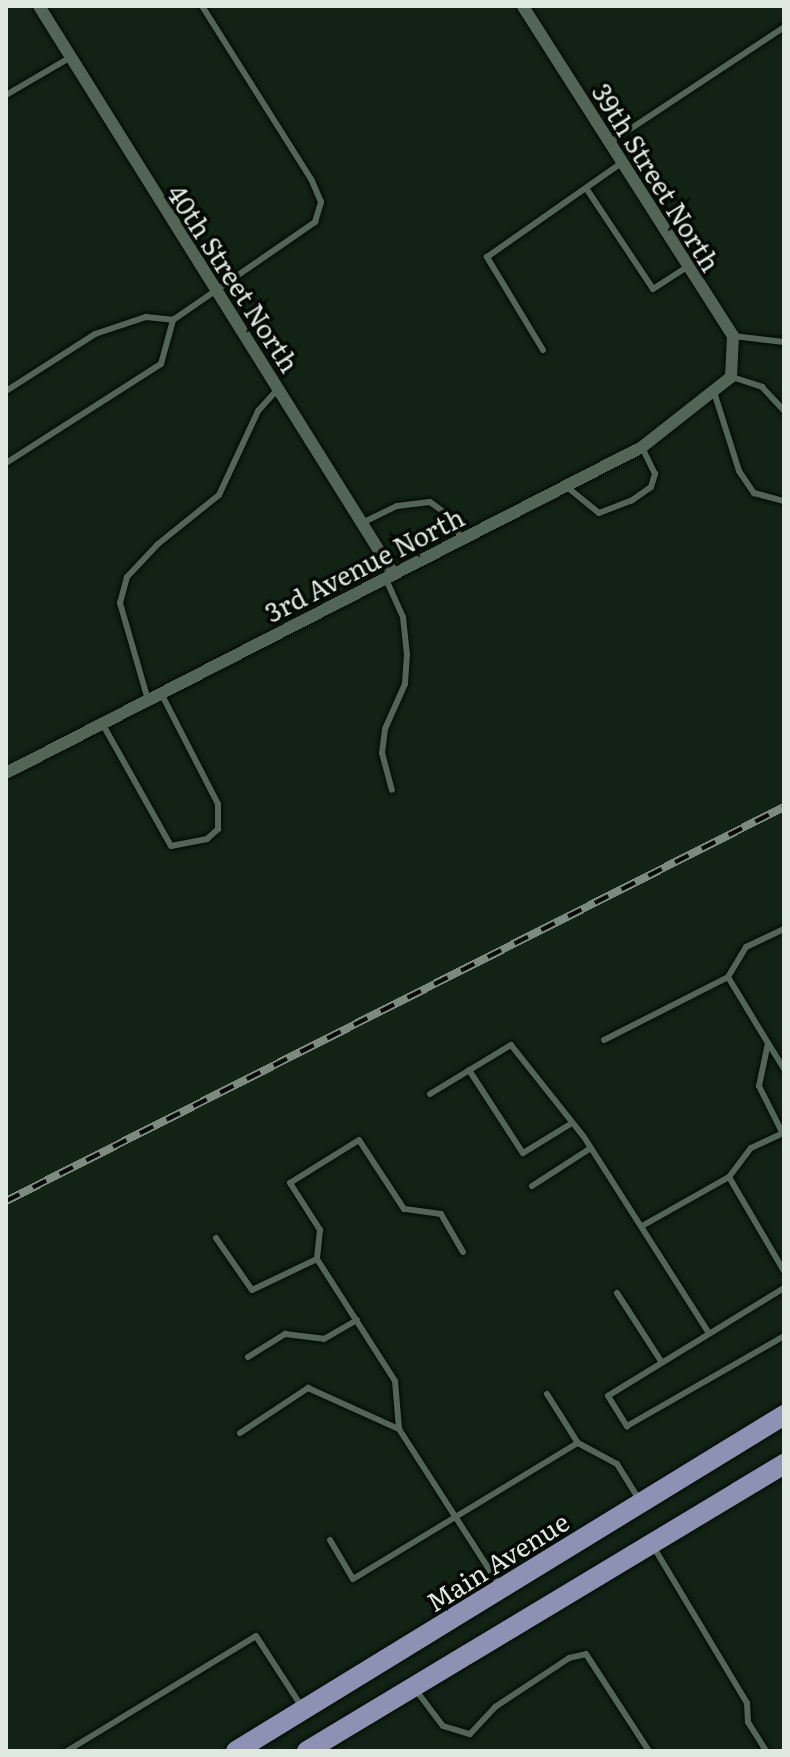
<!DOCTYPE html>
<html>
<head>
<meta charset="utf-8">
<style>
  body { margin:0 }
  #map { position:relative; width:790px; height:1757px; overflow:hidden; background:#122215; font-family:Literata,serif }
  div>[style] { position:absolute }
  [style*='--x'] { left:calc(var(--x)*1px); top:calc(var(--y)*1px); width:calc(var(--w)*1px); rotate:calc(var(--a)*1deg) }
  .roads { filter:drop-shadow(0 0 2px #010b03) drop-shadow(0 0 2px #010b03) }
  .service>* { height:6px; margin:-3px; padding:0 3px; transform-origin:3px; border-radius:3px; background:#536556 }
  .minor>* { height:12px; margin:-6px; padding:0 6px; transform-origin:6px; border-radius:6px; background:#536556 }
  .primary>* { height:20px; margin:-10px; padding:0 10px; transform-origin:10px; border-radius:10px; background:#8d92b5 }
  .rail>* { height:8px; margin-top:-4px; transform-origin:0; background:repeating-linear-gradient(90deg,#040905 0 15px,#7d8a7f 0 30px); box-sizing:border-box; border-block:2px solid #7d8a7f }
  span { translate:-50% -50%; white-space:nowrap; text-align:center; line-height:1.15; -webkit-text-stroke:7px #040905; paint-order:stroke }
  .street-label { font-size:26px; color:#dfe9e0 }
  .frame { position:absolute; inset:0; border:8px solid #dfe9e0; pointer-events:none }
</style>
</head>
<body>
<div id="map">
  <div class="roads">
    <div class="service">
      <div style="--x:6;--y:95;--w:75;--a:-30.3"></div>
      <div style="--x:609;--y:143;--w:210;--a:-33.5"></div>
      <div style="--x:586;--y:188;--w:121;--a:56.4"></div>
      <div style="--x:653;--y:289;--w:40;--a:-32.9"></div>
      <div style="--x:733;--y:336;--w:51;--a:6.7"></div>
      <div style="--x:543;--y:350;--w:109;--a:-121.1"></div>
      <div style="--x:487;--y:257;--w:164;--a:-35"></div>
      <div style="--x:732;--y:377;--w:32;--a:18"></div>
      <div style="--x:762;--y:387;--w:33;--a:47"></div>
      <div style="--x:6;--y:391;--w:106;--a:-32.6"></div>
      <div style="--x:95;--y:334;--w:54;--a:-18.4"></div>
      <div style="--x:146;--y:317;--w:27;--a:6"></div>
      <div style="--x:714;--y:392;--w:83;--a:72.4"></div>
      <div style="--x:739;--y:471;--w:27;--a:56"></div>
      <div style="--x:754;--y:493;--w:31;--a:15"></div>
      <div style="--x:6;--y:463;--w:184;--a:-32.6"></div>
      <div style="--x:161;--y:364;--w:46;--a:-74.7"></div>
      <div style="--x:173;--y:320;--w:173;--a:-34.6"></div>
      <div style="--x:315;--y:222;--w:21;--a:-73"></div>
      <div style="--x:321;--y:202;--w:25;--a:-113"></div>
      <div style="--x:311;--y:179;--w:204;--a:-122.2"></div>
      <div style="--x:567;--y:487;--w:41;--a:39.1"></div>
      <div style="--x:599;--y:513;--w:34;--a:-21"></div>
      <div style="--x:631;--y:501;--w:24;--a:-35"></div>
      <div style="--x:651;--y:487;--w:14;--a:-73"></div>
      <div style="--x:655;--y:474;--w:30;--a:-116"></div>
      <div style="--x:362;--y:523;--w:39;--a:-26"></div>
      <div style="--x:397;--y:506;--w:33;--a:-7"></div>
      <div style="--x:430;--y:502;--w:24;--a:36"></div>
      <div style="--x:449;--y:516;--w:25;--a:61"></div>
      <div style="--x:385;--y:577;--w:44;--a:65.8"></div>
      <div style="--x:403;--y:617;--w:37;--a:84"></div>
      <div style="--x:407;--y:654;--w:30;--a:94"></div>
      <div style="--x:405;--y:684;--w:49;--a:114"></div>
      <div style="--x:385;--y:729;--w:24;--a:97"></div>
      <div style="--x:382;--y:753;--w:38;--a:75"></div>
      <div style="--x:148;--y:700;--w:101;--a:-106.1"></div>
      <div style="--x:120;--y:603;--w:27;--a:-75"></div>
      <div style="--x:127;--y:577;--w:45;--a:-46.8"></div>
      <div style="--x:158;--y:544;--w:78;--a:-38.8"></div>
      <div style="--x:219;--y:495;--w:93;--a:-65.1"></div>
      <div style="--x:258;--y:411;--w:28;--a:-48"></div>
      <div style="--x:102;--y:723;--w:141;--a:60.7"></div>
      <div style="--x:171;--y:846;--w:37;--a:-11"></div>
      <div style="--x:207;--y:839;--w:15;--a:-42"></div>
      <div style="--x:218;--y:829;--w:25;--a:-90"></div>
      <div style="--x:218;--y:804;--w:125;--a:-117.2"></div>
      <div style="--x:728;--y:977;--w:77;--a:58.8"></div>
      <div style="--x:768;--y:1043;--w:44;--a:101.8"></div>
      <div style="--x:759;--y:1086;--w:51;--a:63.4"></div>
      <div style="--x:604;--y:1040;--w:139;--a:-26.9"></div>
      <div style="--x:728;--y:977;--w:35;--a:-59"></div>
      <div style="--x:746;--y:947;--w:42;--a:-25.3"></div>
      <div style="--x:768;--y:1043;--w:31;--a:58"></div>
      <div style="--x:469;--y:1070;--w:99;--a:57"></div>
      <div style="--x:523;--y:1153;--w:57;--a:-31.5"></div>
      <div style="--x:430;--y:1094;--w:95;--a:-31.2"></div>
      <div style="--x:511;--y:1045;--w:117;--a:51.6"></div>
      <div style="--x:584;--y:1137;--w:231;--a:57.5"></div>
      <div style="--x:729;--y:1177;--w:36;--a:-53"></div>
      <div style="--x:751;--y:1148;--w:35;--a:-25"></div>
      <div style="--x:532;--y:1186;--w:70;--a:-32.8"></div>
      <div style="--x:642;--y:1226;--w:100;--a:-29.4"></div>
      <div style="--x:729;--y:1177;--w:109;--a:59.7"></div>
      <div style="--x:216;--y:1238;--w:63;--a:55.3"></div>
      <div style="--x:252;--y:1290;--w:72;--a:-25.5"></div>
      <div style="--x:463;--y:1252;--w:44;--a:-120.1"></div>
      <div style="--x:441;--y:1214;--w:37;--a:-172"></div>
      <div style="--x:404;--y:1209;--w:82;--a:-123.1"></div>
      <div style="--x:359;--y:1140;--w:81;--a:148.1"></div>
      <div style="--x:290;--y:1183;--w:56;--a:57.4"></div>
      <div style="--x:320;--y:1230;--w:29;--a:96"></div>
      <div style="--x:317;--y:1259;--w:145;--a:57.4"></div>
      <div style="--x:395;--y:1381;--w:48;--a:85.2"></div>
      <div style="--x:399;--y:1429;--w:185;--a:57.3"></div>
      <div style="--x:784;--y:1288;--w:206;--a:148.5"></div>
      <div style="--x:608;--y:1396;--w:36;--a:58"></div>
      <div style="--x:627;--y:1426;--w:181;--a:-29.8"></div>
      <div style="--x:617;--y:1293;--w:81;--a:57.1"></div>
      <div style="--x:248;--y:1357;--w:44;--a:-31.9"></div>
      <div style="--x:285;--y:1334;--w:39;--a:7"></div>
      <div style="--x:324;--y:1339;--w:38;--a:-30"></div>
      <div style="--x:547;--y:1394;--w:58;--a:57.7"></div>
      <div style="--x:240;--y:1433;--w:82;--a:-33.5"></div>
      <div style="--x:308;--y:1388;--w:100;--a:24.3"></div>
      <div style="--x:330;--y:1540;--w:45;--a:59.5"></div>
      <div style="--x:353;--y:1579;--w:263;--a:-31.2"></div>
      <div style="--x:578;--y:1443;--w:44;--a:28.3"></div>
      <div style="--x:617;--y:1464;--w:44;--a:58.1"></div>
      <div style="--x:653;--y:1546;--w:183;--a:59.1"></div>
      <div style="--x:747;--y:1703;--w:19;--a:87"></div>
      <div style="--x:748;--y:1722;--w:34;--a:58"></div>
      <div style="--x:415;--y:1689;--w:46;--a:52.9"></div>
      <div style="--x:443;--y:1726;--w:28;--a:17"></div>
      <div style="--x:470;--y:1734;--w:37;--a:-47"></div>
      <div style="--x:495;--y:1707;--w:89;--a:-33.5"></div>
      <div style="--x:569;--y:1658;--w:17;--a:-13"></div>
      <div style="--x:586;--y:1654;--w:116;--a:57"></div>
      <div style="--x:67;--y:1751;--w:221;--a:-31.3"></div>
      <div style="--x:256;--y:1636;--w:85;--a:57.1"></div>
    </div>
    <div class="minor">
      <div style="--x:39;--y:6;--w:668;--a:58.02"></div>
      <div style="--x:6;--y:773;--w:715;--a:-27.14"></div>
      <div style="--x:642;--y:447;--w:113;--a:-38.2"></div>
      <div style="--x:731;--y:377;--w:41;--a:-87.2"></div>
      <div style="--x:733;--y:336;--w:391;--a:-122.5"></div>
    </div>
    <div class="primary">
      <div style="--x:236;--y:1751;--w:643;--a:-31.51"></div>
      <div style="--x:307;--y:1751;--w:557;--a:-31.03"></div>
    </div>
  </div>
  <div class="rail">
    <div style="--x:6;--y:1201;--w:872;--a:-26.86"></div>
  </div>
  <div class="street-label">
    <span style="left:657px;top:177px;rotate:58deg">39th Street North</span>
    <span style="left:234px;top:278px;rotate:57deg">40th Street North</span>
    <span style="left:364px;top:564px;rotate:-27deg">3rd Avenue North</span>
    <span style="left:497px;top:1561px;rotate:-32deg">Main Avenue</span>
  </div>
  <div class="frame"></div>
</div>
</body>
</html>
